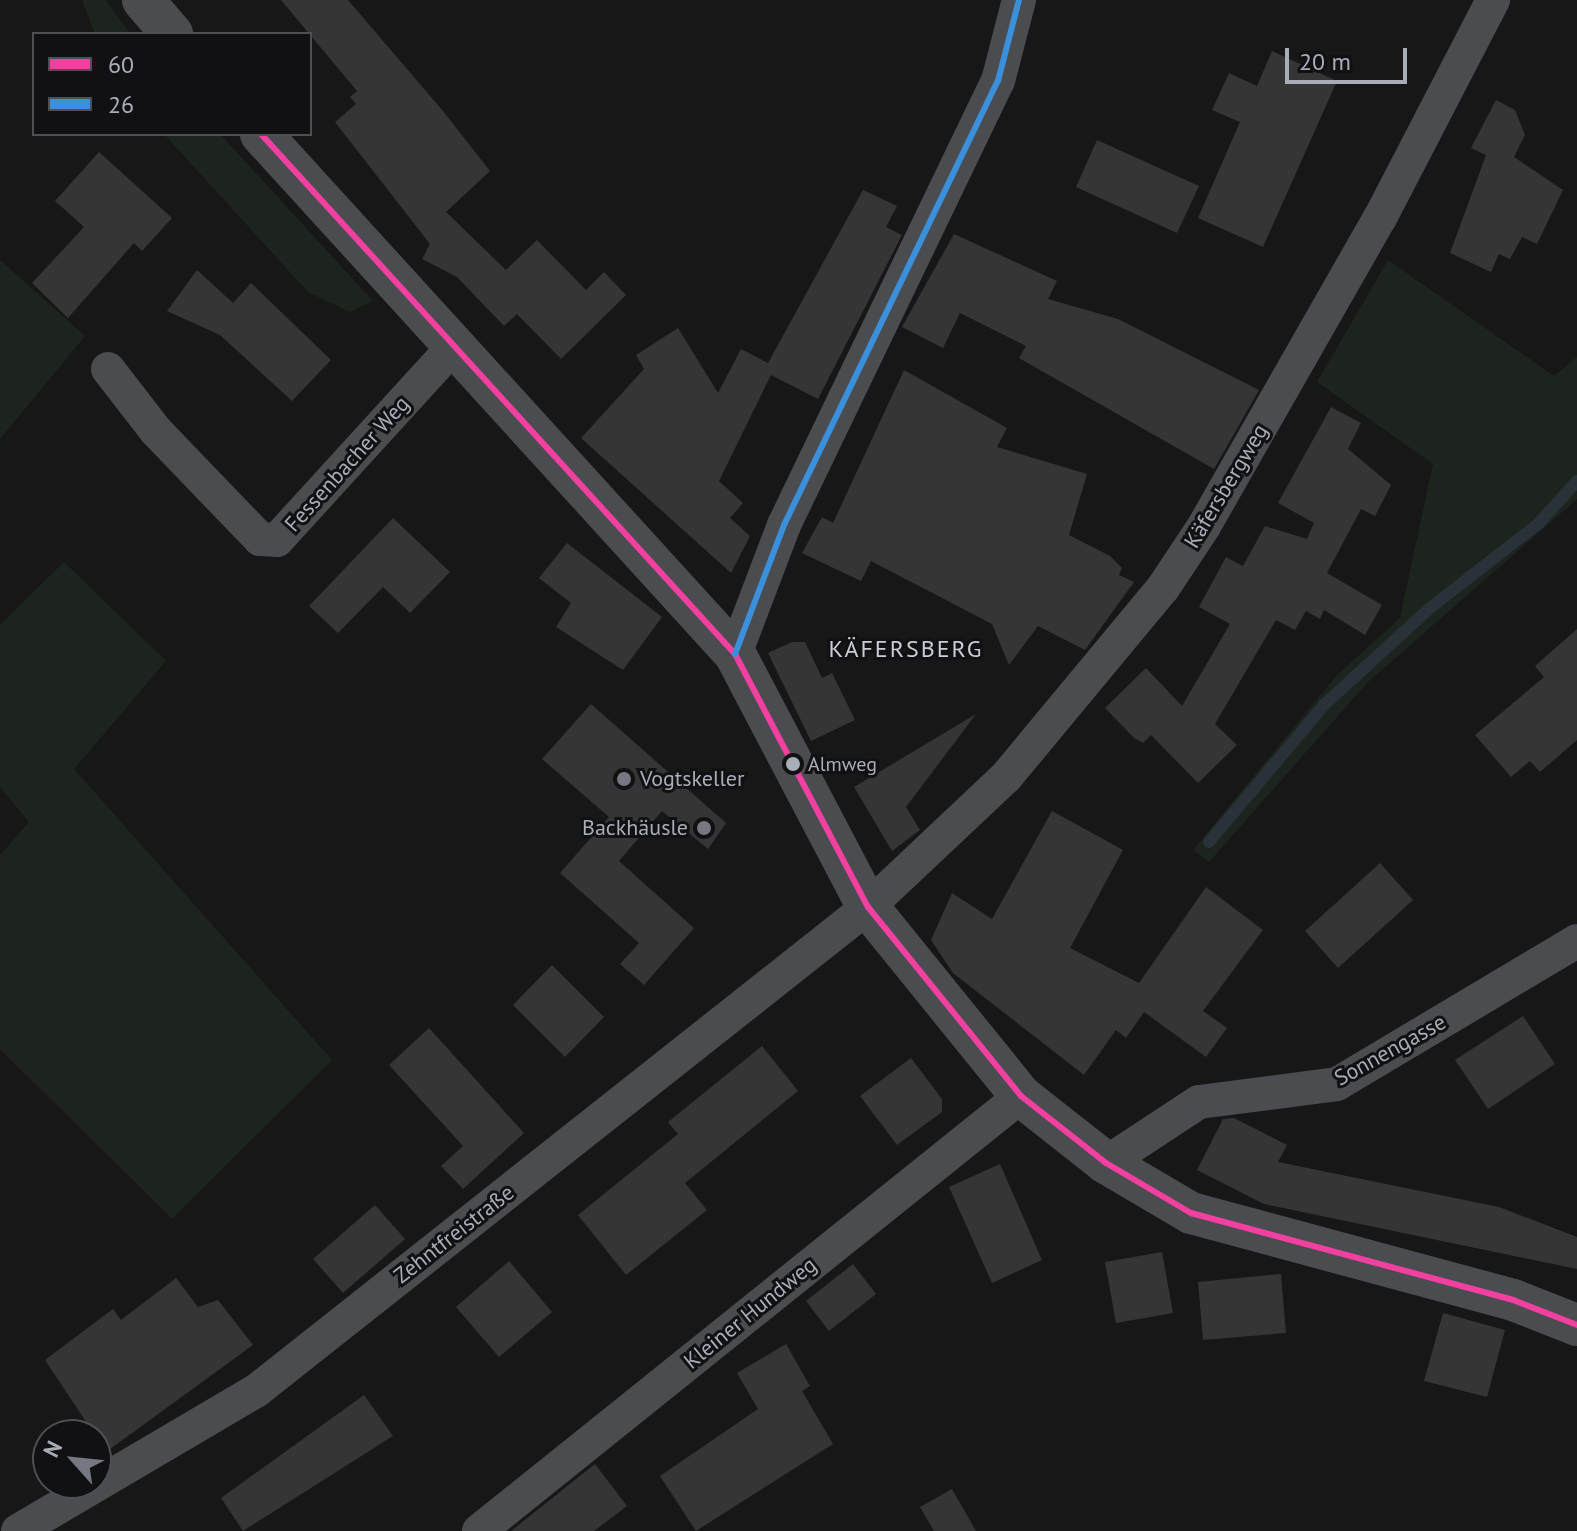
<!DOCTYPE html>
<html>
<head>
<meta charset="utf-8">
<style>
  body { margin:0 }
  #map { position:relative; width:1577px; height:1531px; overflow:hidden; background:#171717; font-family:"PT Sans",sans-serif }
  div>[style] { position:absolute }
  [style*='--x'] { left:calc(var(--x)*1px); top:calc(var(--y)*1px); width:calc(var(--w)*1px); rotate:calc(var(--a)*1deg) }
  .green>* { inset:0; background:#1d241e }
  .stream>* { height:12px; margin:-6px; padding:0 6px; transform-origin:6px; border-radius:6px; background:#2a3239 }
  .building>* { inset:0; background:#353536 }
  .minor>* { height:34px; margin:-17px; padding:0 17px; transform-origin:17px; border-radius:17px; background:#4b4c50 }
  .tertiary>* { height:42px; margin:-21px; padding:0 21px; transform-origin:21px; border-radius:21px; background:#4b4c50 }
  .bus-1>* { height:6px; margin:-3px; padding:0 3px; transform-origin:3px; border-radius:3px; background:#f240a1 }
  .bus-2>* { height:6px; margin:-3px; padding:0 3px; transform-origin:3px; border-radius:3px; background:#3a90db }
  .dots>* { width:22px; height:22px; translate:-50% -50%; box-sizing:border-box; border:4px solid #111113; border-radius:50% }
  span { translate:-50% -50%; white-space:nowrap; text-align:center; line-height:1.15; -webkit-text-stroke:6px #111113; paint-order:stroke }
  .bus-label { font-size:20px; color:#a8adb8 }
  .left { translate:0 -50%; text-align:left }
  .street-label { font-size:22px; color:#a8adb8 }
  .poi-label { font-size:22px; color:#a8adb8 }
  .right { translate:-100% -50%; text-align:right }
  .neighbourhood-label { font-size:24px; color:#c9ccd4; letter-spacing:2px }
  .legend { position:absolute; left:32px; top:32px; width:280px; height:104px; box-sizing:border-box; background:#111113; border:2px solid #4d4f55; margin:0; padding:10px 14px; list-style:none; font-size:24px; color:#a8adb8 }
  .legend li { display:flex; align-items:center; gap:16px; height:40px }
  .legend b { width:40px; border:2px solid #4d4f55 }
  .north { position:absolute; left:32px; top:1419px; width:80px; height:80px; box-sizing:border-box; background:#111113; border:2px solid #4d4f55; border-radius:50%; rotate:297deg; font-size:22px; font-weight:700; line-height:32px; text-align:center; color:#a8adb8 }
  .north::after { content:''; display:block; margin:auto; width:28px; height:36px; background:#757880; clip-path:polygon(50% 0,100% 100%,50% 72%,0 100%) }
  .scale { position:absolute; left:1285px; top:48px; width:122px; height:36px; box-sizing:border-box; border:4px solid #a8adb8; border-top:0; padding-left:10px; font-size:24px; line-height:28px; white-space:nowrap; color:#a8adb8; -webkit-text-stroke:6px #111113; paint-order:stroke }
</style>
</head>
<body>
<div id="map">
  <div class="green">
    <div style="clip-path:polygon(82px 0,106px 0,130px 34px,95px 34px)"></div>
    <div style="clip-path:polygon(164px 134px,220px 134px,373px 301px,350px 312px,308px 292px)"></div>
    <div style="clip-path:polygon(0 260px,85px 336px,0 439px)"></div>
    <div style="clip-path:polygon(1388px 260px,1554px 376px,1577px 357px,1577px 499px,1367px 683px,1209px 862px,1193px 850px,1337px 675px,1400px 618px,1433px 464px,1317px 382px)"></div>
    <div style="clip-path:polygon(64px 562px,166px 661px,74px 769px,332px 1060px,172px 1219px,0 1049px,0 855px,29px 822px,0 787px,0 625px)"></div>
  </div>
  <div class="stream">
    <div style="--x:1209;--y:842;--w:179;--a:-50"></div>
    <div style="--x:1324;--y:705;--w:144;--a:-42.5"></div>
    <div style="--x:1430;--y:608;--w:138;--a:-37.9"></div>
    <div style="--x:1539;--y:523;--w:57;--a:-47.9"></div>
  </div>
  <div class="building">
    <div style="clip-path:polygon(281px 0,348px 0,443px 111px,490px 171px,446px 212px,506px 270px,537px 240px,586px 290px,604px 272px,626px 295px,561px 359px,517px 314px,504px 326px,457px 277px,422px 259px,430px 244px,335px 122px,356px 104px,350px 97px,357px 91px)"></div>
    <div style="clip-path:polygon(1272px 51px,1337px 81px,1263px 247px,1198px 218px,1240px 122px,1212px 110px,1229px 73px,1257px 86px)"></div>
    <div style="clip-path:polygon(1496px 100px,1515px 110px,1525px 135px,1514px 157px,1563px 190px,1537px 244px,1522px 237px,1510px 259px,1499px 254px,1491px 272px,1450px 253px,1486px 155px,1471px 148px)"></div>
    <div style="clip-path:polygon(1097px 140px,1199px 186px,1177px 233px,1076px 187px)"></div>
    <div style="clip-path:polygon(99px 152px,172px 218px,142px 251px,134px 243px,68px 318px,32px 283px,84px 227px,55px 201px)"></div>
    <div style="clip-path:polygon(863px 190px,897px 206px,886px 227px,902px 235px,818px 399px,771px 375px,719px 481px,743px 503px,730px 518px,750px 536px,731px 573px,581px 438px,644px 369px,636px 355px,678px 328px,718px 393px,741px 349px,768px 363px)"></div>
    <div style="clip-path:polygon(954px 234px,1057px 281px,1048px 299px,1118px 319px,1259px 390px,1214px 469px,1019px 358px,1026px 346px,960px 313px,943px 348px,902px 327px)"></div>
    <div style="clip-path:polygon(197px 270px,233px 303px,251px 283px,331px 360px,292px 401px,220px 335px,167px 311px)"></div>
    <div style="clip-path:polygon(904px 370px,1007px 428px,997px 447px,1087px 474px,1069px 535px,1110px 556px,1122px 568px,1119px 575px,1134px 582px,1085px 650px,1038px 626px,1009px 665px,992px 624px,871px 561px,861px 581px,802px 553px,822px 517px,833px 523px)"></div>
    <div style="clip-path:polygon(1331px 407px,1361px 423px,1348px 449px,1391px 485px,1375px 516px,1361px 509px,1327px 573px,1382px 605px,1365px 635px,1324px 610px,1320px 619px,1306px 611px,1295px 630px,1276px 620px,1215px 724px,1237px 745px,1198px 783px,1151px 735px,1143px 743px,1134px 738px,1105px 708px,1146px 668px,1182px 706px,1230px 624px,1199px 607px,1226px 557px,1243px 566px,1265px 526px,1307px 539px,1314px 523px,1278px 503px)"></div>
    <div style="clip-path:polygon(393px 518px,450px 572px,410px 613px,383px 587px,338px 633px,309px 606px)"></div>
    <div style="clip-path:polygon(567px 543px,662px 617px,623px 670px,556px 627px,571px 603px,539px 578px)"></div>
    <div style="clip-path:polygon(1577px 629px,1577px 740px,1540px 772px,1530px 761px,1511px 777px,1475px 735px,1544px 677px,1535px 666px)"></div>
    <div style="clip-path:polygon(792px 642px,805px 642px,822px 678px,832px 673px,855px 720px,811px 741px,768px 653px)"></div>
    <div style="clip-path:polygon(591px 704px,726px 823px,708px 849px,662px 811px,619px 861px,694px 928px,644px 985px,620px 964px,639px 943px,560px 873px,609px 817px,542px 759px)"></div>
    <div style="clip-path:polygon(976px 714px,906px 807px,920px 830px,892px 851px,854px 787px)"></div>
    <div style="clip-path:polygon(1052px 811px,1123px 850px,1070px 948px,1139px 983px,1206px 887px,1263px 930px,1203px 1011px,1227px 1028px,1206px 1057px,1144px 1012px,1126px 1038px,1116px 1030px,1084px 1075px,953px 973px,931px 940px,952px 893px,992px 919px)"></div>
    <div style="clip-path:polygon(1380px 863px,1413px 900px,1338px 968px,1305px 931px)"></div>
    <div style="clip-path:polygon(552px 965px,604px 1017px,565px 1057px,513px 1005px)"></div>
    <div style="clip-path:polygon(1523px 1016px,1555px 1064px,1488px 1109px,1455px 1060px)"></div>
    <div style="clip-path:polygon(429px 1028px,524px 1133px,463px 1189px,441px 1166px,463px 1146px,389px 1065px)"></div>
    <div style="clip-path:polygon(762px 1046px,798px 1091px,685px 1183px,707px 1210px,626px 1275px,578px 1215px,678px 1134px,668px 1122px)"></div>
    <div style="clip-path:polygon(911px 1058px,942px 1099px,942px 1112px,897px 1145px,860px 1096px)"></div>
    <div style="clip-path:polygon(1234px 1118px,1287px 1145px,1278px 1162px,1499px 1207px,1577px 1237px,1577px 1269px,1264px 1204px,1197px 1170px,1223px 1119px)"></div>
    <div style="clip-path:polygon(1000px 1164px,1042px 1260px,992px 1283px,949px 1187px)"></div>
    <div style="clip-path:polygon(375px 1205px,405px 1239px,343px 1293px,313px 1259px)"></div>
    <div style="clip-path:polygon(1162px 1252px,1173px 1313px,1116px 1323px,1105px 1262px)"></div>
    <div style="clip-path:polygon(509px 1261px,552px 1312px,499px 1357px,456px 1307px)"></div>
    <div style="clip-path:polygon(853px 1264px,876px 1294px,829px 1331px,806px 1301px)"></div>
    <div style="clip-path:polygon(1281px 1274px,1286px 1333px,1203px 1340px,1198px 1282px)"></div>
    <div style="clip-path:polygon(176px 1278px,198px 1307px,218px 1300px,253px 1345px,106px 1452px,45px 1360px,113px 1309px,121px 1320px)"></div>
    <div style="clip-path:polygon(1443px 1313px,1505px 1330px,1487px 1397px,1424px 1381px)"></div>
    <div style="clip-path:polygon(786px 1344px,810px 1386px,802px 1391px,833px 1444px,696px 1531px,660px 1476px,758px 1409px,737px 1373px)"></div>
    <div style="clip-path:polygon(364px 1395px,393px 1436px,243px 1531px,221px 1498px)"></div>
    <div style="clip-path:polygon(595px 1464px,627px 1506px,594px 1531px,511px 1531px)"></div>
    <div style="clip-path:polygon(952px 1489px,976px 1531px,934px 1531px,920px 1507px)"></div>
  </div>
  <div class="minor">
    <div style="--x:108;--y:369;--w:78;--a:52.3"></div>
    <div style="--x:156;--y:431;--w:150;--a:46.1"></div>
    <div style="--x:260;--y:539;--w:17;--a:3"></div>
    <div style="--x:277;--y:540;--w:261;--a:-47.6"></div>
    <div style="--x:735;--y:654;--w:138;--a:-69.2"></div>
    <div style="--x:784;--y:525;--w:493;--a:-64.3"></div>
    <div style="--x:998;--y:81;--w:84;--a:-75.5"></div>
    <div style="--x:1106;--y:1163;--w:111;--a:-33.3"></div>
    <div style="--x:1199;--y:1102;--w:139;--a:-7.4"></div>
    <div style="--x:1337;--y:1084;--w:279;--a:-30.8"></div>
    <div style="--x:18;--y:1531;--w:276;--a:-30.5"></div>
    <div style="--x:256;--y:1391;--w:780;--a:-38.34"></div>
    <div style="--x:868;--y:907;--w:190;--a:-43.3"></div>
    <div style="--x:1006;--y:777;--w:246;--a:-50.3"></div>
    <div style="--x:1163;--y:588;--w:74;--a:-56.5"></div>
    <div style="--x:1204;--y:526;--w:355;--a:-60.3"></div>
    <div style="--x:1380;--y:218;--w:246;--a:-62.6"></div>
    <div style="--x:479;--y:1531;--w:695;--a:-38.75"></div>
  </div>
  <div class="tertiary">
    <div style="--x:143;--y:0;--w:45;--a:49.5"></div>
    <div style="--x:261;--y:134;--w:704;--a:47.65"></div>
    <div style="--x:735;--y:654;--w:286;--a:62.3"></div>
    <div style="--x:868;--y:907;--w:243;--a:51"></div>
    <div style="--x:1021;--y:1096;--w:108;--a:38.2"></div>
    <div style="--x:1106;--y:1163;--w:99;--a:30.5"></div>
    <div style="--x:1191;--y:1213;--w:334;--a:15.1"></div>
    <div style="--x:1513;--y:1300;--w:69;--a:21.3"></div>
  </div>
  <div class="bus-1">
    <div style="--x:261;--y:134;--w:704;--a:47.65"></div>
    <div style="--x:735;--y:654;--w:286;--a:62.3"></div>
    <div style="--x:868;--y:907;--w:243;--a:51"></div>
    <div style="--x:1021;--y:1096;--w:108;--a:38.2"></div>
    <div style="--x:1106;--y:1163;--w:99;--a:30.5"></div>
    <div style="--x:1191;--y:1213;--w:334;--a:15.1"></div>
    <div style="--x:1513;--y:1300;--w:69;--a:21.3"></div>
  </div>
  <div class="bus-2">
    <div style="--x:735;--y:654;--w:138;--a:-69.2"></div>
    <div style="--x:784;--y:525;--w:493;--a:-64.3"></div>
    <div style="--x:998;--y:81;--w:84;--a:-75.5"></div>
  </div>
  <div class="dots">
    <div style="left:793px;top:764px;background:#a8adb8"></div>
    <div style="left:624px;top:779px;background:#757880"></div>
    <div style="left:704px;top:828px;background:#757880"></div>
  </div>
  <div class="bus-label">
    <span class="left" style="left:808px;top:764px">Almweg</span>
  </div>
  <div class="street-label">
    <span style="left:347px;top:464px;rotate:-48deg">Fessenbacher Weg</span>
    <span style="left:1226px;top:486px;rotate:-59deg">Käfersbergweg</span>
    <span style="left:1390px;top:1050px;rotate:-29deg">Sonnengasse</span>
    <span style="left:454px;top:1234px;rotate:-38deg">Zehntfreistraße</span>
    <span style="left:750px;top:1313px;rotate:-39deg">Kleiner Hundweg</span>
  </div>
  <div class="poi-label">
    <span class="left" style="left:640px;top:779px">Vogtskeller</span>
    <span class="right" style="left:688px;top:828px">Backhäusle</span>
  </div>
  <div class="neighbourhood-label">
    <span style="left:906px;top:649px">KÄFERSBERG</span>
  </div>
  <ul class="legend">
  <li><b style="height:10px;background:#f240a1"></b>60</li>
  <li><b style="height:10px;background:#3a90db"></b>26</li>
  </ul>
  <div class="north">N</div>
  <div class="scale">20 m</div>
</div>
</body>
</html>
